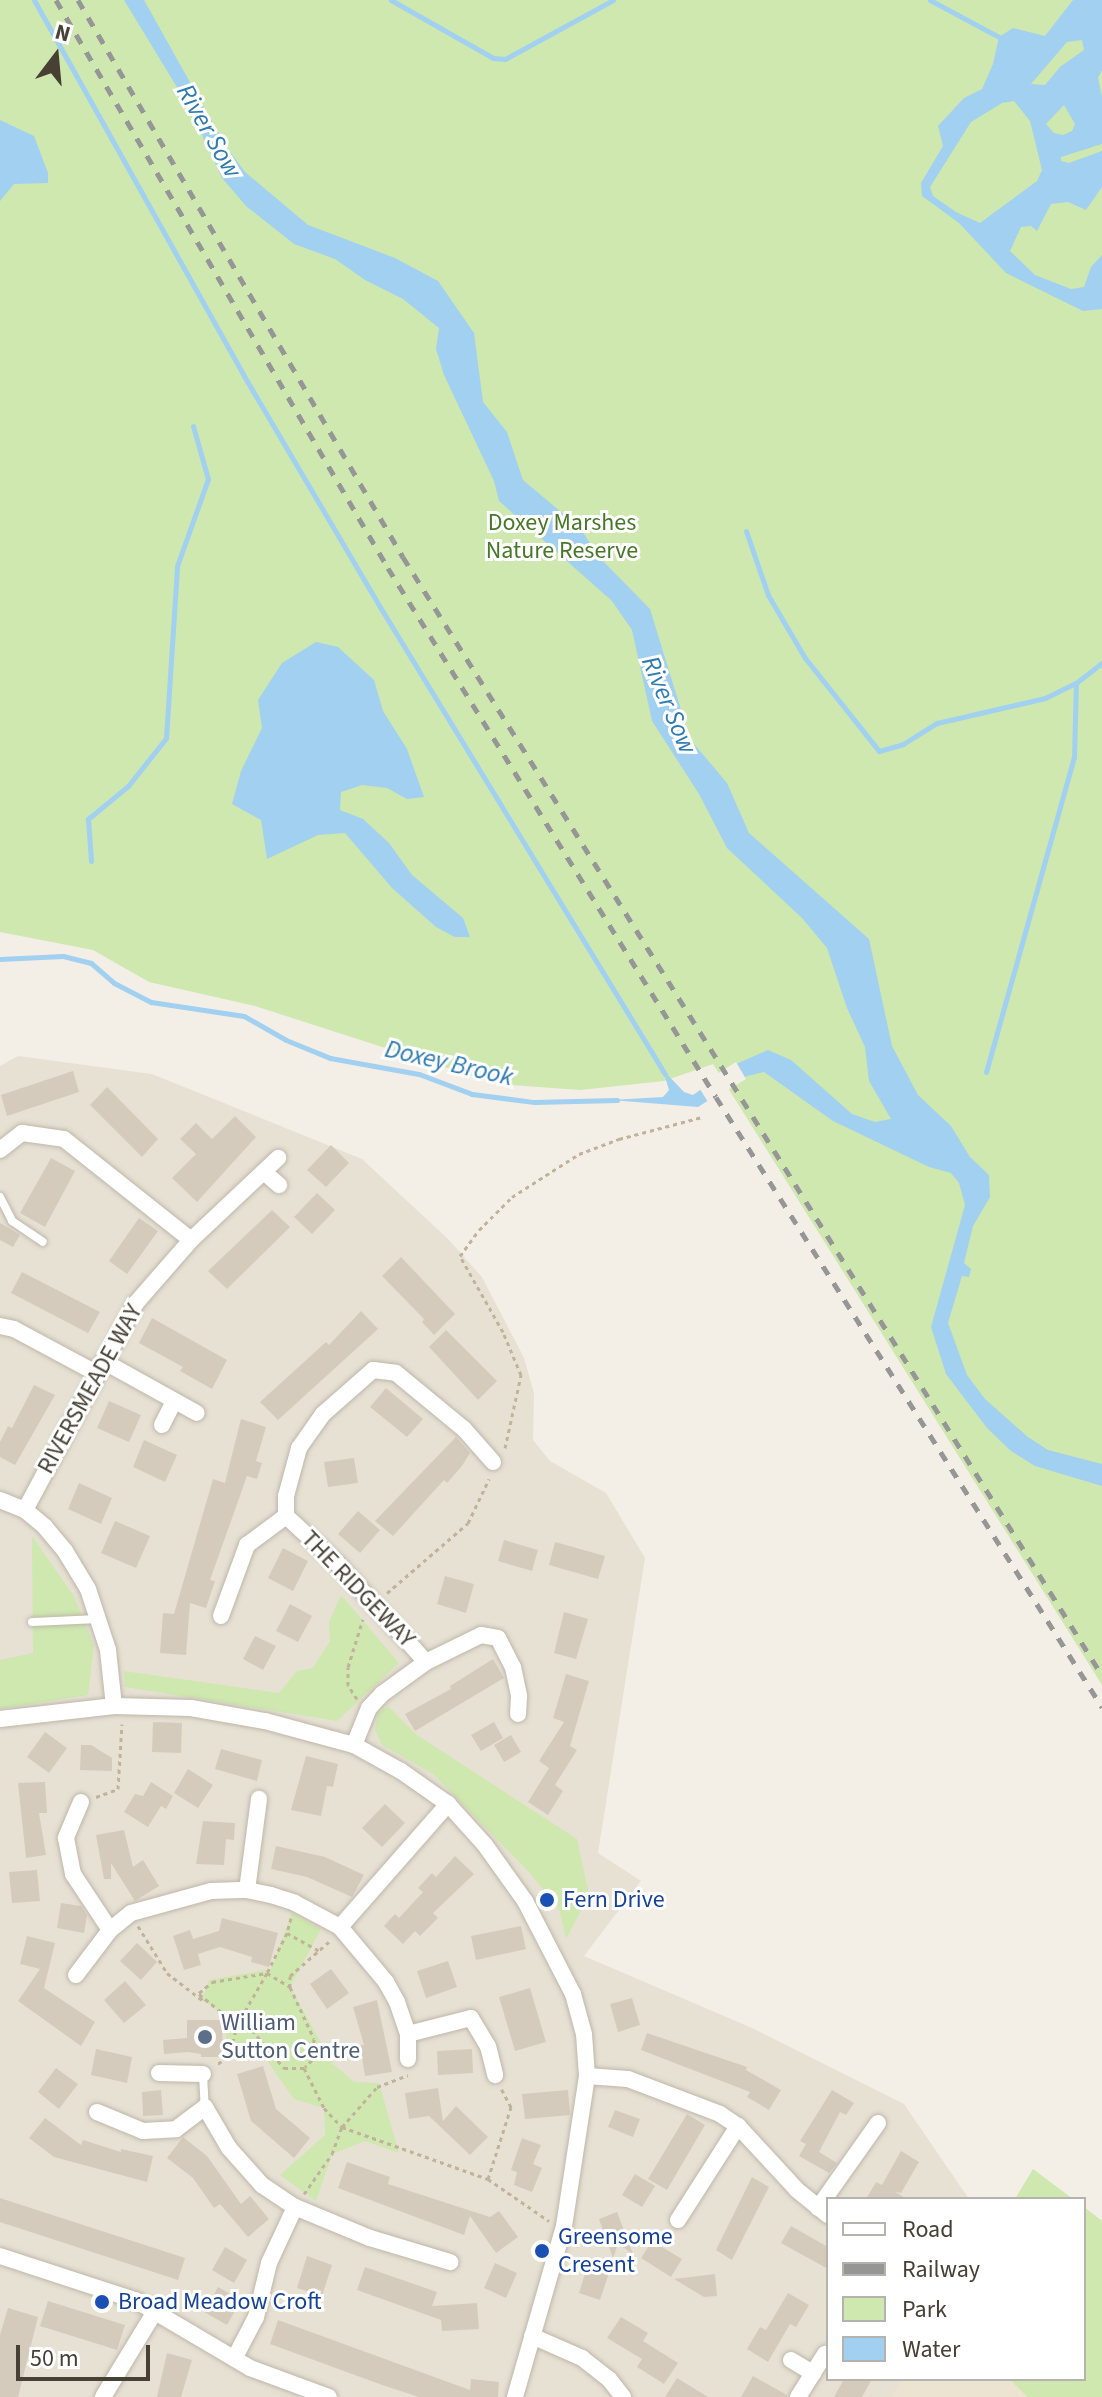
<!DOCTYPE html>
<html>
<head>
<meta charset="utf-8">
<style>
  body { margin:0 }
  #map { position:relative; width:1102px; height:2397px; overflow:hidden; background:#f3efe6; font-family:"Source Sans 3",sans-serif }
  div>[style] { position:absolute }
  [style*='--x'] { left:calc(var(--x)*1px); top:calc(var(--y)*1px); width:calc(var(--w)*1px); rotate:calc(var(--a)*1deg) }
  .residential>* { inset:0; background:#e7e1d4 }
  .education>* { inset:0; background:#ece4d0 }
  .green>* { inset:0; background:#cee8af }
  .water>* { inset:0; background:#a2d0f0 }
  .pier>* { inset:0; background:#f3efe6 }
  .stream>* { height:5px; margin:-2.5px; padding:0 2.5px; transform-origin:2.5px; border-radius:2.5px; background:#a2d0f0 }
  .building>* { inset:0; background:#d5cbbc }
  .path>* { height:3px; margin-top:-1.5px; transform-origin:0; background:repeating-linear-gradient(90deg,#c1b39a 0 4px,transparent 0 8px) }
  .roads { filter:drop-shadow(0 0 2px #bfb7a9) drop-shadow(0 0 2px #bfb7a9) }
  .lane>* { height:8px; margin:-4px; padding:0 4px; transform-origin:4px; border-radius:4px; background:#fff }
  .street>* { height:16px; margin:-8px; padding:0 8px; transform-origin:8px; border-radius:8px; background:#fff }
  .rail>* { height:5px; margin-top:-2.5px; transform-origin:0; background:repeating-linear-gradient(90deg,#969696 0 10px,transparent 0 20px) }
  .dots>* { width:22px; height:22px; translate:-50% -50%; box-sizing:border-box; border:4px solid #fff; border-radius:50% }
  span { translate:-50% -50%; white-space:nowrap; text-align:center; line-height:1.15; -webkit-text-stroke:6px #fff; paint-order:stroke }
  .park-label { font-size:24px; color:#477828 }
  .street-label { font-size:24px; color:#464035 }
  .transit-label { font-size:24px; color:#164399 }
  .left { translate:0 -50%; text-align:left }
  .service-label { font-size:24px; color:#4e5e75 }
  .water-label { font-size:26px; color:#2e7bb2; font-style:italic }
  .legend { position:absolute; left:826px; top:2197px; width:260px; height:184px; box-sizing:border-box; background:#fff; border:2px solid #b5b3ae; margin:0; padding:10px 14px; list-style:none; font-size:24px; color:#464035 }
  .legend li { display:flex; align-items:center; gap:16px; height:40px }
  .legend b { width:40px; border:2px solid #b5b3ae }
  .north { position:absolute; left:16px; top:16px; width:80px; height:80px; -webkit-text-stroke:6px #fff; paint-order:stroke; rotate:16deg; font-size:22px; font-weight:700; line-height:32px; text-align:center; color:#464035 }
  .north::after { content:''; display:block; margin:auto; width:28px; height:36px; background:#464035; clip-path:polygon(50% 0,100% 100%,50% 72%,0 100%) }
  .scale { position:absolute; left:16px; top:2345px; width:134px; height:36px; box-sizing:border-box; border:4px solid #464035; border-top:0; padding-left:10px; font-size:24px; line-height:28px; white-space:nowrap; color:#464035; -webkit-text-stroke:6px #fff; paint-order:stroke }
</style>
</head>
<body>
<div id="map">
  <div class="residential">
    <div style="clip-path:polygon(18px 1056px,152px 1074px,362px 1159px,448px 1239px,482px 1277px,524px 1358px,534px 1393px,533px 1440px,550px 1461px,606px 1493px,645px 1558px,598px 1853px,641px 1881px,584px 1956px,752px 2028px,904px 2104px,969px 2199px,828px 2199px,828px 2379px,1084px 2379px,1084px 2207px,1102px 2221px,1102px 2397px,0 2397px,0 1066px)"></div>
  </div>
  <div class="education">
    <div style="clip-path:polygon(903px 2379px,1009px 2379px,1028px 2397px,892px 2397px)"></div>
  </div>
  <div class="green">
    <div style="clip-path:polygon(0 0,1102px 0,1102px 1685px,713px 1064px,664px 1081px,580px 1090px,497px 1084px,255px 1006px,149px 982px,93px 950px,0 932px)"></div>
    <div style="clip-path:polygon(32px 1536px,74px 1596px,94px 1646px,88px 1695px,0 1709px,0 1660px,33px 1653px)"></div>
    <div style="clip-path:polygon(341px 1595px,399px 1663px,337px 1721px,125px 1687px,124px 1671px,279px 1693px,297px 1671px,313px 1668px,330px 1641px,329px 1622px)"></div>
    <div style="clip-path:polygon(388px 1706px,417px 1735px,577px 1839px,589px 1895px,566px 1939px,559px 1908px,528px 1871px,433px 1774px,382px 1745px,375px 1730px,378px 1713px)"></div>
    <div style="clip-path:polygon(292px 1913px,321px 1929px,290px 1987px,333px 2064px,354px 2082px,379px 2083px,399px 2153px,365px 2141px,332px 2154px,316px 2201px,280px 2175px,325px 2135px,324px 2108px,294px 2099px,256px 2045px,226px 2059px,226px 2016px,202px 2000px,209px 1980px,271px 1969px)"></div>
    <div style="clip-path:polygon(1033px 2169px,1073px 2199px,1015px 2199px)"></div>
    <div style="clip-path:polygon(1084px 2207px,1102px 2221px,1102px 2397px,1028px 2397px,1009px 2379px,1084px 2379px)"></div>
  </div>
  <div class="water">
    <div style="clip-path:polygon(124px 0,144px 0,225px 145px,245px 172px,308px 225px,395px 258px,438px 281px,474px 333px,483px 402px,507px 432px,523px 480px,580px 528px,600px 558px,650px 609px,690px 739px,727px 783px,749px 833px,869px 939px,892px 1046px,918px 1095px,951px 1126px,970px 1157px,989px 1175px,990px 1197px,973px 1226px,964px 1263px,971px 1269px,969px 1277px,962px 1276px,948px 1323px,967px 1375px,985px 1399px,1028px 1437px,1048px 1450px,1102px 1464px,1102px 1486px,1035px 1466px,1011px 1451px,987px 1428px,946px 1374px,931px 1327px,965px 1205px,959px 1183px,951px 1173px,929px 1167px,833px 1121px,764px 1072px,747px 1076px,698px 1107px,611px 1100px,663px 1097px,669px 1090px,663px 1070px,684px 1092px,693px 1095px,736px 1064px,768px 1050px,791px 1060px,852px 1114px,875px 1122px,891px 1119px,869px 1081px,865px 1047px,847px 1008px,827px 948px,802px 918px,727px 848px,699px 794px,652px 721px,632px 630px,612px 601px,499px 501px,494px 481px,444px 375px,436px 349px,439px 328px,403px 299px,365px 280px,335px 259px,294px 244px,246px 206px,222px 178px,189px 107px)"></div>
    <div style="clip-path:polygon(evenodd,1073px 0,1102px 0,1102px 70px,1098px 78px,1102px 97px,1102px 144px,1061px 157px,1061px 161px,1069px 163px,1102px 151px,1102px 187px,1086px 210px,1068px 202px,1051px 204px,1037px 231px,1031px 226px,1021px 227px,1010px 251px,1035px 275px,1071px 289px,1084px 287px,1091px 267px,1102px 255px,1102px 309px,1083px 311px,1006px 273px,959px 223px,922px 196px,921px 183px,943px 146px,938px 126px,964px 98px,982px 89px,993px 64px,999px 37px,1013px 28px,1045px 36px,1073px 0,1082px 40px,1084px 50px,1060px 67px,1045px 85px,1031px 84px,1067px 42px,1082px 40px,1073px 0,1014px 101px,1030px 121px,1042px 170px,1037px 181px,980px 223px,956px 212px,933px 196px,930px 187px,971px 122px,1002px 103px,1014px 101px,1073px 0,1064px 105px,1075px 124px,1072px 131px,1063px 135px,1054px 133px,1046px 124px,1064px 105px)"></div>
    <div style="clip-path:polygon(0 120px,34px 136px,48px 173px,48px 183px,14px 184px,0 201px)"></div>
    <div style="clip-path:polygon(316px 642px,338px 647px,374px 680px,383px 711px,407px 749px,424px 797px,407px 799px,387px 788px,362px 785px,341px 792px,340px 810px,363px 819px,389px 843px,412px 875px,463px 918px,470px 937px,455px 937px,436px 927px,392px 888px,345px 833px,318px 835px,267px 859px,261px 820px,232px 804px,241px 771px,262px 728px,258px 700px,282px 663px)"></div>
  </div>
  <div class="pier">
    <div style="clip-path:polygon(736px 1062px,746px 1079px,708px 1102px,698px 1086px)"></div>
  </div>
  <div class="stream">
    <div style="--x:34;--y:0;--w:431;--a:60.8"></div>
    <div style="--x:244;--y:376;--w:268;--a:59.5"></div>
    <div style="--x:380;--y:607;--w:547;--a:58.61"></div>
    <div style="--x:391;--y:0;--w:117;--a:29.6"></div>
    <div style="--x:493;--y:58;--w:12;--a:5"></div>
    <div style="--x:505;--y:59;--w:123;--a:-28.6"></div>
    <div style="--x:930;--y:0;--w:78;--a:28.2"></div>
    <div style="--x:746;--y:531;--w:68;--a:71"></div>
    <div style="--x:768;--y:595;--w:73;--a:59.6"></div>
    <div style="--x:805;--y:658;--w:119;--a:51.5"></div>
    <div style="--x:879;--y:751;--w:25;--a:-16"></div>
    <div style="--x:903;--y:744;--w:40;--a:-32"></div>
    <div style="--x:937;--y:723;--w:111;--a:-13"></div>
    <div style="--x:1045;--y:698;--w:34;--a:-26"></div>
    <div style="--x:1076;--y:683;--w:33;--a:-38"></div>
    <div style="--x:91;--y:861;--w:42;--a:-94.1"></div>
    <div style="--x:88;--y:819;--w:52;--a:-39.5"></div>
    <div style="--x:128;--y:786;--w:61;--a:-51.6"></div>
    <div style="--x:166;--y:738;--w:172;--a:-86.3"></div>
    <div style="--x:177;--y:566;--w:92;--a:-70.4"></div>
    <div style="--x:208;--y:479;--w:55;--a:-105.8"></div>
    <div style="--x:0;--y:959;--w:63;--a:-2.7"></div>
    <div style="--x:63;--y:956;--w:29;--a:14"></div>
    <div style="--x:91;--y:963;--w:30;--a:41"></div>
    <div style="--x:114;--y:983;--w:42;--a:27.2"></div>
    <div style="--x:151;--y:1002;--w:94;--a:8.6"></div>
    <div style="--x:244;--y:1016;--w:48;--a:29.7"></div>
    <div style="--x:286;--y:1040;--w:48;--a:22.2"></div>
    <div style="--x:330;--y:1058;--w:90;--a:10.2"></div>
    <div style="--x:419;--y:1074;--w:57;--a:20.7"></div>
    <div style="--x:472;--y:1094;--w:63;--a:7.4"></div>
    <div style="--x:534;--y:1102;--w:83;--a:-1.4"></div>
    <div style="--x:986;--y:1072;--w:327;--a:-74.4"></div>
    <div style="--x:1074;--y:757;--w:74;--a:-88.5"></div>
  </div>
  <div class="building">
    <div style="clip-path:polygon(73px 1071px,79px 1092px,7px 1116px,1px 1095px)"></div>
    <div style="clip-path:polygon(107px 1087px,158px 1139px,142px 1157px,90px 1105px)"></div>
    <div style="clip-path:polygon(235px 1116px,256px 1137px,197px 1202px,172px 1178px,196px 1154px,180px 1139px,196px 1123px,212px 1139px)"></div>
    <div style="clip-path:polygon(331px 1145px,349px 1163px,326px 1187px,307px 1170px)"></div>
    <div style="clip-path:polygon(51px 1158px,75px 1171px,45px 1227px,20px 1213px)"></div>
    <div style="clip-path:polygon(317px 1193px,335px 1210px,312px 1234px,294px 1217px)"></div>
    <div style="clip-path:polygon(272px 1210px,290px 1227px,227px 1289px,208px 1271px)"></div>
    <div style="clip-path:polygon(139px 1218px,158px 1231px,127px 1274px,109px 1261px)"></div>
    <div style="clip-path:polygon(0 1223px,20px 1235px,13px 1247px,0 1240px)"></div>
    <div style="clip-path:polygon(401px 1257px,455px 1314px,434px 1335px,422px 1322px,424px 1319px,382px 1276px)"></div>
    <div style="clip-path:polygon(22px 1272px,100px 1312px,88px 1333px,11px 1293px)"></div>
    <div style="clip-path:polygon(361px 1311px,378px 1329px,278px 1420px,260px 1402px,326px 1342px,329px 1345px)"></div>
    <div style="clip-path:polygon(152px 1318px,227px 1360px,212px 1389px,180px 1371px,183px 1367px,139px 1343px)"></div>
    <div style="clip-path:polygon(446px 1330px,497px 1381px,478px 1400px,429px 1347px)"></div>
    <div style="clip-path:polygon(34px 1385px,55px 1395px,15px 1465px,0 1457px,0 1442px,8px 1426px,12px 1428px)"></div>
    <div style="clip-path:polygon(386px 1388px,423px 1419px,407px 1437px,370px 1407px)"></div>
    <div style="clip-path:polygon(109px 1401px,141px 1415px,129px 1442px,97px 1428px)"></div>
    <div style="clip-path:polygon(241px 1419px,266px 1427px,256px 1461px,262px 1463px,257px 1479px,247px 1476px,210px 1580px,215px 1581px,206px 1608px,190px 1603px,186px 1655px,160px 1653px,163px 1613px,174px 1614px,213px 1479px,225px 1483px)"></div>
    <div style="clip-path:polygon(456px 1437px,470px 1453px,462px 1466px,447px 1483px,444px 1480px,393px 1536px,375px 1521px)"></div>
    <div style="clip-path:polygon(144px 1440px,177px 1455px,165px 1482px,133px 1467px)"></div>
    <div style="clip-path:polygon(354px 1458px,358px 1483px,328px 1487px,324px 1462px)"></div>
    <div style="clip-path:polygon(79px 1483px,112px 1498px,101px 1524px,68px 1509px)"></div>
    <div style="clip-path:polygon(358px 1511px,380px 1530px,360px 1553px,338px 1534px)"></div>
    <div style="clip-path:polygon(115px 1521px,150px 1536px,136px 1568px,101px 1553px)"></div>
    <div style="clip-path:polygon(504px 1540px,538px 1550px,532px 1571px,498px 1561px)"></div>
    <div style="clip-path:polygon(555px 1542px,605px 1556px,598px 1579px,549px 1565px)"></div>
    <div style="clip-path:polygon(283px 1548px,308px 1561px,293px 1591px,268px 1578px)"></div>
    <div style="clip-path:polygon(445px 1576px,474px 1584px,466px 1613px,437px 1604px)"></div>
    <div style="clip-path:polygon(290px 1604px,312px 1616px,298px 1642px,276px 1631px)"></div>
    <div style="clip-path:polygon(564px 1612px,588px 1619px,576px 1659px,554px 1653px)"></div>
    <div style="clip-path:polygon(255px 1636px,276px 1646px,263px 1670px,243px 1659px)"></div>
    <div style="clip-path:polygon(493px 1659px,504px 1678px,415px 1731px,405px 1714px,451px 1689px,450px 1686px)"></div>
    <div style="clip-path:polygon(566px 1674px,589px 1681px,570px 1746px,577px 1750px,555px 1785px,563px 1791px,548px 1815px,528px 1802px,549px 1768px,539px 1761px,564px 1722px,553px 1718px)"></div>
    <div style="clip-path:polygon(153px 1722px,182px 1723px,181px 1753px,152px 1752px)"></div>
    <div style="clip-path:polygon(494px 1722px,503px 1738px,481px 1751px,471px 1735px)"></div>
    <div style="clip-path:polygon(45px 1732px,67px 1748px,49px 1773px,27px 1757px)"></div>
    <div style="clip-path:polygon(511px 1735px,521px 1752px,504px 1762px,494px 1745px)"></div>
    <div style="clip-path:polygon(81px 1745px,91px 1745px,112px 1758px,112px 1771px,80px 1770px)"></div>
    <div style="clip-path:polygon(221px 1749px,262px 1760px,257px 1781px,215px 1769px)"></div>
    <div style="clip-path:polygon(306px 1756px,338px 1764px,333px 1787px,327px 1786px,321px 1816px,291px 1810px)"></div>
    <div style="clip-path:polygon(188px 1769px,213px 1785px,198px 1808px,174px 1793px)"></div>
    <div style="clip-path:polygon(45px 1782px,47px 1813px,39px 1813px,46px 1855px,26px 1858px,18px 1783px)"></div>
    <div style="clip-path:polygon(151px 1782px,173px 1796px,166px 1809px,161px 1806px,148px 1827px,124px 1812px,135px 1794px,143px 1796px)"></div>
    <div style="clip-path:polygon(385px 1804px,405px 1823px,382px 1847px,362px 1828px)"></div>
    <div style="clip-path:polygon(203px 1821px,235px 1823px,234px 1840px,226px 1839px,224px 1865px,196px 1864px)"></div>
    <div style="clip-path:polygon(124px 1830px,133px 1867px,143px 1860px,159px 1886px,135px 1901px,111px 1863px,111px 1879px,104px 1879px,96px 1835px)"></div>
    <div style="clip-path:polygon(276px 1846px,325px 1857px,364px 1875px,352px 1897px,307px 1877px,271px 1869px)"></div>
    <div style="clip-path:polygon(455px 1856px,474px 1874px,433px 1913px,438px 1918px,420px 1936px,415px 1931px,403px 1944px,384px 1926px,395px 1914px,399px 1918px,423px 1892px,418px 1888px,432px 1873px,436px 1877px)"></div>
    <div style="clip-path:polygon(37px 1870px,40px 1901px,12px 1903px,9px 1872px)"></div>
    <div style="clip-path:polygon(61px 1903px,81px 1906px,87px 1915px,84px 1933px,57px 1928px)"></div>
    <div style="clip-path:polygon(222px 1918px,278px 1933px,269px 1967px,251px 1962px,252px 1957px,220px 1947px,198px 1954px,201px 1965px,184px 1970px,173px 1936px,190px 1930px,193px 1939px,219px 1931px)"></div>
    <div style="clip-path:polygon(521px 1926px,526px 1949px,476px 1960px,471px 1936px)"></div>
    <div style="clip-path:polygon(27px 1936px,55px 1943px,44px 1988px,95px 2022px,81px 2046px,18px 2001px,40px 1969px,20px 1964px)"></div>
    <div style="clip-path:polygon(137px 1943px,157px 1962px,141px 1980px,120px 1961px)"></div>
    <div style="clip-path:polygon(448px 1961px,457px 1987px,426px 1998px,417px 1971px)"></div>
    <div style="clip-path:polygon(331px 1969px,349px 1993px,327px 2009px,310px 1984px)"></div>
    <div style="clip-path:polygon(125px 1981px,146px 2005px,124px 2023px,104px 2000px)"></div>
    <div style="clip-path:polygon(530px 1988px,546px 2042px,515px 2051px,499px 1997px)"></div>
    <div style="clip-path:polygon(632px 1998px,640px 2025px,618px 2032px,610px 2004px)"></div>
    <div style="clip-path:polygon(377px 2000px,392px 2072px,365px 2076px,360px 2045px,364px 2045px,353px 2007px)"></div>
    <div style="clip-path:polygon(187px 2020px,222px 2020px,223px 2057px,201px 2057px,201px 2054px,188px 2052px,164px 2054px,163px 2040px,187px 2038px)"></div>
    <div style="clip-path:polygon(647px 2033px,747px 2067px,746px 2070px,781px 2090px,769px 2110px,747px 2097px,750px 2092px,641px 2050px)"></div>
    <div style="clip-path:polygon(96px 2049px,132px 2057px,127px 2083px,91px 2075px)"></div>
    <div style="clip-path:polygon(472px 2049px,473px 2073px,438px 2075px,437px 2051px)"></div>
    <div style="clip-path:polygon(263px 2066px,276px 2109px,310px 2138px,294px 2158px,251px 2121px,237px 2074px)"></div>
    <div style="clip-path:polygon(56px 2068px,78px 2084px,59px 2109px,38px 2092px)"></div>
    <div style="clip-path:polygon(438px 2088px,443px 2121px,456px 2106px,488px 2137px,470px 2155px,429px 2116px,409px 2119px,405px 2093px)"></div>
    <div style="clip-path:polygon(161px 2090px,163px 2115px,143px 2116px,142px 2092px)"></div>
    <div style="clip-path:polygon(568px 2090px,570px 2115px,525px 2119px,522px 2094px)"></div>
    <div style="clip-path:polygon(832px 2090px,854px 2103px,846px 2115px,840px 2112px,819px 2152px,837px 2163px,829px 2173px,799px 2156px,806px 2144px,800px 2141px)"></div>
    <div style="clip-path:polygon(615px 2110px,640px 2119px,633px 2137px,608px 2127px)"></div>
    <div style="clip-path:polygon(687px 2114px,705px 2125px,667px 2190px,648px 2179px)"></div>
    <div style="clip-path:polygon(45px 2118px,81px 2145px,83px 2140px,121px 2152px,121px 2149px,153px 2156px,147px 2182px,54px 2157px,29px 2138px)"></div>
    <div style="clip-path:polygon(183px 2137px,207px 2156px,241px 2204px,250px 2196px,269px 2219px,248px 2237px,220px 2204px,214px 2208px,193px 2178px,167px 2158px)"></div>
    <div style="clip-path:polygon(522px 2138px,541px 2145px,533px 2164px,542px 2168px,532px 2192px,514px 2185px,517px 2172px,511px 2170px)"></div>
    <div style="clip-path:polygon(901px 2151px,919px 2162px,901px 2193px,895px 2192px,907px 2199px,866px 2199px,876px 2182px,882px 2185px)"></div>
    <div style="clip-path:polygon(347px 2162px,390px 2177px,388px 2184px,490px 2217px,499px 2211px,518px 2237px,496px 2253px,470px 2216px,464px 2235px,338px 2188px)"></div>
    <div style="clip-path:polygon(635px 2174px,655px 2186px,642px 2207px,622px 2195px)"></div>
    <div style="clip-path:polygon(752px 2177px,769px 2187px,732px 2260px,716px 2250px)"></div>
    <div style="clip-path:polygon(0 2198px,185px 2258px,178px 2280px,0 2222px)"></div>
    <div style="clip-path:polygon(617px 2212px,633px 2254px,618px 2244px,613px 2258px,599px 2219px)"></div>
    <div style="clip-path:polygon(791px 2226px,828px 2247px,828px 2269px,781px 2243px)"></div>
    <div style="clip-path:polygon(652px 2241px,682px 2259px,671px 2277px,641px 2258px)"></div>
    <div style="clip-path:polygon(225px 2247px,247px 2260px,234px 2283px,212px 2270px)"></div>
    <div style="clip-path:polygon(307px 2256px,332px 2265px,322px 2296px,297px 2288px)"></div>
    <div style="clip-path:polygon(495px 2263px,517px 2273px,506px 2298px,484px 2288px)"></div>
    <div style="clip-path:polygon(365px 2267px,437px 2292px,432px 2306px,477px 2303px,479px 2329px,442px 2331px,441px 2320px,357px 2290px)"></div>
    <div style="clip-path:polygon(587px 2267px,609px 2273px,600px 2300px,579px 2293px)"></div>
    <div style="clip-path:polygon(715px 2274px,717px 2296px,704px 2297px,674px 2279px)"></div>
    <div style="clip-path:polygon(218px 2287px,241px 2300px,227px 2325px,204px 2312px)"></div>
    <div style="clip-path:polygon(788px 2293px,809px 2305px,796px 2327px,790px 2324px,768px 2362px,747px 2349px,760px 2327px,766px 2330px)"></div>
    <div style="clip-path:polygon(48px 2301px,125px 2325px,117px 2350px,40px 2326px)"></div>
    <div style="clip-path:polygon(8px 2308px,38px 2317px,18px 2397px,0 2397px,0 2335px)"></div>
    <div style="clip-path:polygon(621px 2317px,648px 2333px,643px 2341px,678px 2363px,664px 2384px,637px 2367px,642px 2359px,607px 2338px)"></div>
    <div style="clip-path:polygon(278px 2320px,470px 2390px,471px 2379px,499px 2382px,498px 2397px,419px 2397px,385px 2386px,270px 2344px)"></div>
    <div style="clip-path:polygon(167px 2353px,192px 2360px,181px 2397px,157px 2397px)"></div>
    <div style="clip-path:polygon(753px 2376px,787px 2395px,787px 2397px,741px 2397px)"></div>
    <div style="clip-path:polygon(677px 2378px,708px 2397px,665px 2397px)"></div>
    <div style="clip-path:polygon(844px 2379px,872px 2379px,862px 2397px,834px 2397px)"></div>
  </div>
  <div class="path">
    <div style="--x:505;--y:1448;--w:75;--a:-77.6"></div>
    <div style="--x:521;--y:1375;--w:47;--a:-112.7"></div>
    <div style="--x:503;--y:1332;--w:87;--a:-119.5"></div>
    <div style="--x:460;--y:1256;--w:32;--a:-54"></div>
    <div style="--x:479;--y:1230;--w:47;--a:-45"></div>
    <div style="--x:512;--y:1197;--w:80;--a:-32.7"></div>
    <div style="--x:579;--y:1154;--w:43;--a:-20.6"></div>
    <div style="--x:619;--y:1139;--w:86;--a:-14.8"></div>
    <div style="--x:387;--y:1593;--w:107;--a:-40.8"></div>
    <div style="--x:468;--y:1523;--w:49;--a:-64.5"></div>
    <div style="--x:357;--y:1699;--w:17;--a:-123"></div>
    <div style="--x:348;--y:1685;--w:18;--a:-90"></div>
    <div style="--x:348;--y:1667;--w:50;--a:-72.6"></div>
    <div style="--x:96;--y:1797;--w:23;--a:-20"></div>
    <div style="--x:118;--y:1789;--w:65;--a:-86.5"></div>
    <div style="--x:291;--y:1918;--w:16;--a:105"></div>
    <div style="--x:287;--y:1933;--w:45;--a:116.6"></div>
    <div style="--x:267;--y:1973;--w:27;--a:31"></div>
    <div style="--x:290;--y:1987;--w:11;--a:-90"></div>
    <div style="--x:290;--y:1976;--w:55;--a:-41.3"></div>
    <div style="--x:138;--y:1926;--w:55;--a:58.3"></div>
    <div style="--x:167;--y:1973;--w:44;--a:37.6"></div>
    <div style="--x:202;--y:2000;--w:7;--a:-117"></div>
    <div style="--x:199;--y:1994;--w:35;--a:39"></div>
    <div style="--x:226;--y:2016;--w:30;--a:28"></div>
    <div style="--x:252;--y:2030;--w:50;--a:49.9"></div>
    <div style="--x:284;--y:2068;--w:20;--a:0"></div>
    <div style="--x:304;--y:2068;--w:45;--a:63.4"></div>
    <div style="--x:324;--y:2108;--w:26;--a:47"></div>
    <div style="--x:342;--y:2127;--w:155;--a:19.6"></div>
    <div style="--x:488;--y:2179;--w:74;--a:34.5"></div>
    <div style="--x:287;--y:1933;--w:39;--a:29"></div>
    <div style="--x:290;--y:1987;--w:57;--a:65.2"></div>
    <div style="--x:314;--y:2039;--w:21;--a:95"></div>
    <div style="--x:312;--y:2060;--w:10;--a:135"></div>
    <div style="--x:199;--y:1993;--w:17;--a:-40"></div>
    <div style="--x:212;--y:1982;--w:56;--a:-9.3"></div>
    <div style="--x:267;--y:1973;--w:58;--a:120.1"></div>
    <div style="--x:238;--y:2023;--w:35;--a:106"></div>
    <div style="--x:228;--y:2057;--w:14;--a:146"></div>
    <div style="--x:488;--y:2179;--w:76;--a:-72.3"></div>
    <div style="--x:511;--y:2107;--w:21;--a:-118"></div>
    <div style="--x:304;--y:2194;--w:49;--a:-55"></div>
    <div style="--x:332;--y:2154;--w:29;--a:-70"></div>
    <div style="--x:342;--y:2127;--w:53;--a:-48.8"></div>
    <div style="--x:377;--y:2087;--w:33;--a:-21"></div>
  </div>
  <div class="roads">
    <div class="lane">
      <div style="--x:0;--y:1197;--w:27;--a:63"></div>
      <div style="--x:12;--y:1221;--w:37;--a:34"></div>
      <div style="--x:32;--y:1622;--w:67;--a:-2.6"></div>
      <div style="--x:203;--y:2074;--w:33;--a:87"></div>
    </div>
    <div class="street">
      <div style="--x:0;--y:1150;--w:28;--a:-38"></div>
      <div style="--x:22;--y:1133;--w:42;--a:8.1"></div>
      <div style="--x:64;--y:1139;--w:162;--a:38.5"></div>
      <div style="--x:264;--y:1172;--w:20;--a:41"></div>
      <div style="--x:0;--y:1326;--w:14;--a:12"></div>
      <div style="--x:14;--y:1329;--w:93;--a:28.2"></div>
      <div style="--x:103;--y:1361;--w:107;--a:29"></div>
      <div style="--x:162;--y:1425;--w:27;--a:-63"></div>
      <div style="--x:0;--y:1500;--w:27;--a:22"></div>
      <div style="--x:25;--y:1510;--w:26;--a:40"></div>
      <div style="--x:45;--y:1527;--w:31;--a:50"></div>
      <div style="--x:65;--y:1551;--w:44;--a:58.8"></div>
      <div style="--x:88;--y:1589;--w:64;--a:71.8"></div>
      <div style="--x:108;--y:1650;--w:56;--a:83.9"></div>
      <div style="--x:25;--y:1510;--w:235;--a:-61.8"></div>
      <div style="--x:136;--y:1303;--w:84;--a:-48.9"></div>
      <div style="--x:191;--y:1240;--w:120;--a:-43.3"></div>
      <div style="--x:221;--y:1616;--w:76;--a:-69.9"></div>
      <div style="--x:247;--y:1545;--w:49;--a:-36.6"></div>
      <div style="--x:426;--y:1662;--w:132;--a:-131.9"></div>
      <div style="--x:338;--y:1564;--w:71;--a:-137.3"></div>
      <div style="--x:286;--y:1516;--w:20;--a:-90"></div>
      <div style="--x:286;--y:1496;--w:50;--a:-74.8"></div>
      <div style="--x:299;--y:1448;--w:42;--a:-54.8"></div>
      <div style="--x:323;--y:1414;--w:67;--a:-41.3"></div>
      <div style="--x:373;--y:1370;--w:23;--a:7"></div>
      <div style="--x:396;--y:1373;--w:88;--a:39.5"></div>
      <div style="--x:464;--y:1429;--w:44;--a:48.7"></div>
      <div style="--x:0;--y:1719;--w:115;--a:-6.5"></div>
      <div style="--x:114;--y:1706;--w:77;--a:1.5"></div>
      <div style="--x:191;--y:1708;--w:75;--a:10"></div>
      <div style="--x:265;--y:1721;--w:92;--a:15.1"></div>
      <div style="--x:354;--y:1745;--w:54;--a:29"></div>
      <div style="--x:401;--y:1771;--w:57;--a:35.1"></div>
      <div style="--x:448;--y:1804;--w:55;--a:47.9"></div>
      <div style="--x:485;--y:1845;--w:69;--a:54.5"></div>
      <div style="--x:525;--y:1901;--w:105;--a:62.7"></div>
      <div style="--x:573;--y:1994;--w:41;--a:74.6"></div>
      <div style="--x:584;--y:2034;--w:42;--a:85.9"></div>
      <div style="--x:587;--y:2076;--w:152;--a:98.7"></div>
      <div style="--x:564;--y:2226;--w:178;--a:106"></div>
      <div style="--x:354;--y:1745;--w:40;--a:-68"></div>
      <div style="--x:369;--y:1708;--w:19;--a:-47"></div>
      <div style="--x:382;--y:1694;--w:54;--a:-36"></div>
      <div style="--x:426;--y:1662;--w:61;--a:-26.1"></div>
      <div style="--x:481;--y:1635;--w:17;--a:10"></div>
      <div style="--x:498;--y:1638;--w:33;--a:63"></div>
      <div style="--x:513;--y:1667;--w:30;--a:78"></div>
      <div style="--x:519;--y:1696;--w:18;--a:93"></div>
      <div style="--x:81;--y:1802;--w:39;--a:113"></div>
      <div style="--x:66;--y:1838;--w:37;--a:79"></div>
      <div style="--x:73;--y:1874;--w:67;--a:56.5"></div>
      <div style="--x:247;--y:1890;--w:92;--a:-82.5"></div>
      <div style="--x:340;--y:1927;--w:72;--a:50.1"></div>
      <div style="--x:386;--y:1982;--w:23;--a:61"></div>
      <div style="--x:397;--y:2002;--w:34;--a:71"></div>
      <div style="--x:408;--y:2034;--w:25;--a:90"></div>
      <div style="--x:76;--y:1975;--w:56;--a:-52.9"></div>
      <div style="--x:110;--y:1930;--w:27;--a:-39"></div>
      <div style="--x:131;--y:1913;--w:83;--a:-15.4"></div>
      <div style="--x:211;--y:1891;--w:36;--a:-2"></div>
      <div style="--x:247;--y:1890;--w:25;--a:12"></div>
      <div style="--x:271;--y:1895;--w:25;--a:18"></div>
      <div style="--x:295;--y:1903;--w:51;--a:28.1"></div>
      <div style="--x:340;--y:1927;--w:164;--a:-48.7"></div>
      <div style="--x:408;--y:2034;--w:65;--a:-14.3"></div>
      <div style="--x:471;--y:2018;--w:33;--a:59"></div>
      <div style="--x:488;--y:2046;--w:30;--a:76"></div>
      <div style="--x:159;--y:2073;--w:44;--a:1.3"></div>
      <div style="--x:587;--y:2076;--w:41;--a:4.2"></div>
      <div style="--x:628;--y:2079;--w:98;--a:20.8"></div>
      <div style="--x:720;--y:2114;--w:22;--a:34"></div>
      <div style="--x:738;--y:2126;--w:87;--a:47.3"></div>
      <div style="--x:797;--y:2190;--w:40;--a:39"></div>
      <div style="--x:97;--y:2112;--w:50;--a:22.4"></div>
      <div style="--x:143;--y:2131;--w:33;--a:-3"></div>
      <div style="--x:176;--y:2129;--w:36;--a:-37"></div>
      <div style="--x:205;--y:2107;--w:48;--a:59.7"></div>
      <div style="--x:229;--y:2148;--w:50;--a:48.3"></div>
      <div style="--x:262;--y:2185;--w:40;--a:34"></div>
      <div style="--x:295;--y:2207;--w:62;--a:114.9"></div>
      <div style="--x:269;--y:2263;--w:56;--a:103.5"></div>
      <div style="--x:256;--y:2317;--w:47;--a:117.6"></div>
      <div style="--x:295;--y:2207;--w:81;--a:22.5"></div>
      <div style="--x:370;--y:2238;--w:84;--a:16.7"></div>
      <div style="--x:818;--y:2208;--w:104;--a:-54.8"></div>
      <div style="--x:678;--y:2220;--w:112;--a:-57.4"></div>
      <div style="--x:0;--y:2256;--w:142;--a:18.1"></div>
      <div style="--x:135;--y:2300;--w:134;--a:30.6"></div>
      <div style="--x:250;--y:2368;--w:84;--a:20.2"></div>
      <div style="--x:532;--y:2336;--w:55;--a:23.7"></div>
      <div style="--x:582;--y:2358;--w:34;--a:38"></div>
      <div style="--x:609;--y:2379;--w:23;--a:52"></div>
      <div style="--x:791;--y:2360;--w:26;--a:31"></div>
      <div style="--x:103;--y:2397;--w:102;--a:-58.7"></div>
      <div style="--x:798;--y:2397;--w:51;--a:-57.9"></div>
    </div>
  </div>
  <div class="rail">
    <div style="--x:56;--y:0;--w:658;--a:59.69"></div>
    <div style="--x:388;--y:568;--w:622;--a:58.2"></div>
    <div style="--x:716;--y:1097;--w:722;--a:57.67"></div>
    <div style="--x:78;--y:0;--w:645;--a:59.74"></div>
    <div style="--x:403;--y:557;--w:1319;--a:57.99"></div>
  </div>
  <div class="dots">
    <div style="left:547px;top:1900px;background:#1a4fb4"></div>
    <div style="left:205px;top:2037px;background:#5c6f8a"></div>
    <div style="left:542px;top:2251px;background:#1a4fb4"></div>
    <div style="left:102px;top:2302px;background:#1a4fb4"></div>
  </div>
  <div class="park-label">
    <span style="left:562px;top:537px">Doxey Marshes<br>Nature Reserve</span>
  </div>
  <div class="street-label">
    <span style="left:90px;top:1389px;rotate:-61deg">RIVERSMEADE WAY</span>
    <span style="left:358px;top:1589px;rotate:46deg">THE RIDGEWAY</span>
  </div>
  <div class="transit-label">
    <span class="left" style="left:563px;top:1900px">Fern Drive</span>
    <span class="left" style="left:558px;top:2251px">Greensome<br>Cresent</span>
    <span class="left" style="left:118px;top:2302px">Broad Meadow Croft</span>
  </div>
  <div class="service-label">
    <span class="left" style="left:221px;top:2037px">William<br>Sutton Centre</span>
  </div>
  <div class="water-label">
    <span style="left:209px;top:131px;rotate:60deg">River Sow</span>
    <span style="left:669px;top:705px;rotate:67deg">River Sow</span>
    <span style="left:449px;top:1063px;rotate:13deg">Doxey Brook</span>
  </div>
  <ul class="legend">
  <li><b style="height:10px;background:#fff"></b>Road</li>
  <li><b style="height:10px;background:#969696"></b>Railway</li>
  <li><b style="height:22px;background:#cee8af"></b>Park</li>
  <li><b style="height:22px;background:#a2d0f0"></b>Water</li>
  </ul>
  <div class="north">N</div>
  <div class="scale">50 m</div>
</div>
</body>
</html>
